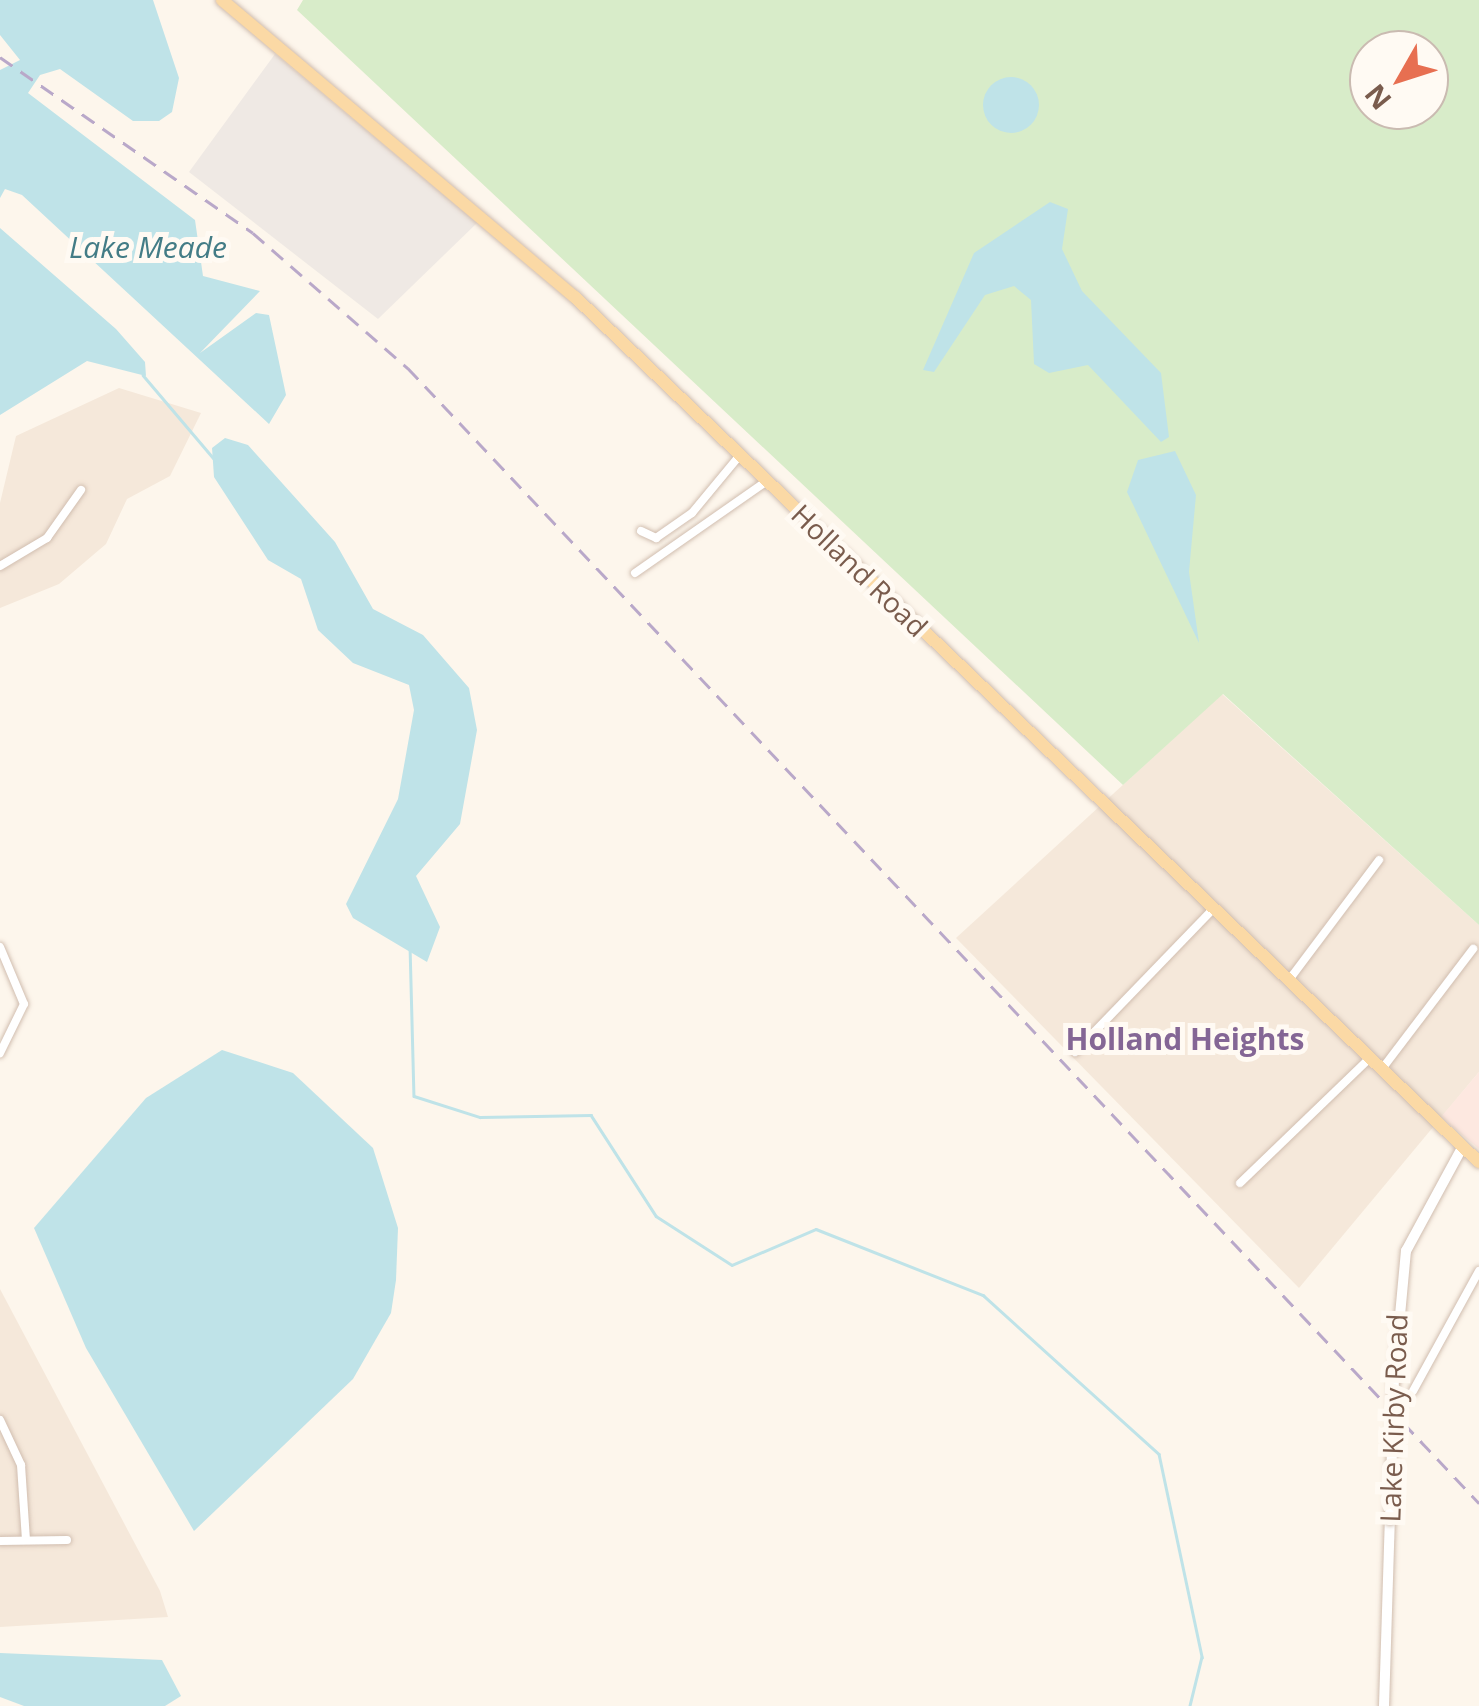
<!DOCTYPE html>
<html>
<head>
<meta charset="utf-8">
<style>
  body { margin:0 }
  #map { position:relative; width:1479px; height:1706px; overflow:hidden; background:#fdf6ec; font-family:"Open Sans",sans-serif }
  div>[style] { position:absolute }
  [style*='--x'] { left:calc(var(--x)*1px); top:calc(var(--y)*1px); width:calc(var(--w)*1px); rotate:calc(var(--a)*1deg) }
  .residential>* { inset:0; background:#f5e8da }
  .commercial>* { inset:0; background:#fde8e0 }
  .industrial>* { inset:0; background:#efe9e4 }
  .green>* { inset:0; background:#d8ecc9 }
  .water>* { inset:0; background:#bfe3e8 }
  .round { border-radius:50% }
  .stream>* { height:2.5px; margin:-1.25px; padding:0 1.25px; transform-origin:1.25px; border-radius:1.25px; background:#bfe3e8 }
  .roads { filter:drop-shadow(0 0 2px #d1beb0) drop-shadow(0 0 2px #d1beb0) }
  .minor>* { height:8px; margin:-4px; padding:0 4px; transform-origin:4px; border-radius:4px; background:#fff }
  .tertiary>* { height:10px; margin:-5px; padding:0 5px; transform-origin:5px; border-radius:5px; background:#fff }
  .primary>* { height:12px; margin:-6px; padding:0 6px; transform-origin:6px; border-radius:6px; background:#fbd9a5 }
  .rail>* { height:2.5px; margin-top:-1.25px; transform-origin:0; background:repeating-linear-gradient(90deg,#b9a8c9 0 15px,transparent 0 25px) }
  .bridges { filter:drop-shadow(0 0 2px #d1beb0) drop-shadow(0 0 2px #d1beb0) }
  .tertiary-bridge>* { height:10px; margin:-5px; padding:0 5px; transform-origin:5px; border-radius:5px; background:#fff }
  span { translate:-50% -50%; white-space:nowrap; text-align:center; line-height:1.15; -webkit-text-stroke:10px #fffaf3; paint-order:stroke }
  .street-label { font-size:28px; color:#7a5c4d }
  .water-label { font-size:30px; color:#437c86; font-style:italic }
  .neighbourhood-label { font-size:30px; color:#846695; font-weight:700 }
  .north { position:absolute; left:1349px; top:30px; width:100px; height:100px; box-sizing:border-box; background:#fffaf3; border:2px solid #cabbb1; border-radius:50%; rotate:231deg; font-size:28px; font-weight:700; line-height:40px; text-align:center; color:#7a5c4d }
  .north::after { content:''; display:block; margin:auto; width:35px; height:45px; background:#e76f51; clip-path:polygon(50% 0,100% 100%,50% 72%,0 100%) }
</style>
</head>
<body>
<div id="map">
  <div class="residential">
    <div style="clip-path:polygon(119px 388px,201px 413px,170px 476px,127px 499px,106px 544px,59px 584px,0 608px,0 503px,16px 436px)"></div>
    <div style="clip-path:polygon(1222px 694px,1479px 925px,1479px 1072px,1299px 1288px,956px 938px)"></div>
    <div style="clip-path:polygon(0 1289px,160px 1591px,168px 1617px,0 1627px)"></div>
  </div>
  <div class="commercial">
    <div style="clip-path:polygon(1479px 1072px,1479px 1149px,1441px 1117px)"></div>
  </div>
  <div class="industrial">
    <div style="clip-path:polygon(275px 54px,477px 223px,378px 319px,189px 172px)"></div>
  </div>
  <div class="green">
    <div style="clip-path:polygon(evenodd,303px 0,1479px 0,1479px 925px,1223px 694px,1123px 785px,297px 10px,303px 0,1369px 50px,1429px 50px,1429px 110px,1369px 110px,1369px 50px)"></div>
  </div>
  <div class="water">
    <div style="clip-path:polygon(0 0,153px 0,179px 78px,172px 112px,159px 121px,133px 121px,60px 69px,40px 75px,28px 93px,195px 220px,203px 276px,260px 291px,200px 353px,256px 313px,269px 315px,286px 395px,269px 424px,22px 195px,5px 189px,0 198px,0 70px,20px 60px,0 35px)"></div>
    <div class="round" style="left:983px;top:77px;width:56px;height:56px"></div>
    <div style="clip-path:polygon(1050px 202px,1068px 209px,1062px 249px,1082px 291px,1161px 373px,1169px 437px,1161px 442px,1088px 365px,1049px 373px,1034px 364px,1031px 300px,1014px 286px,985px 295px,934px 372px,923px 370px,974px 253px)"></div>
    <div style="clip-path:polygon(0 228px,116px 329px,145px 362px,146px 376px,87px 361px,0 415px)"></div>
    <div style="clip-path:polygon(225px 438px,248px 445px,335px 542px,373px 609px,423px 635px,469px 688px,477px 730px,460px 824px,416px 876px,440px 927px,427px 962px,353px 918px,346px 904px,398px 799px,414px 710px,409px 685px,353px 663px,318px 630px,301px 579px,268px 560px,214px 477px,212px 448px)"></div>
    <div style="clip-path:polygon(1175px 451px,1196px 495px,1189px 572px,1199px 643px,1127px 492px,1138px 460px)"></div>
    <div style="clip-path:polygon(222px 1050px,293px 1073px,373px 1148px,398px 1228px,396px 1280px,391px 1313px,353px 1379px,194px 1531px,86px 1348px,34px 1228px,146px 1098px)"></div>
    <div style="clip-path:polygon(0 1653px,162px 1660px,181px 1696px,165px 1706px,24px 1706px,0 1697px)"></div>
  </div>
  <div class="stream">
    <div style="--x:143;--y:375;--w:111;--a:49.7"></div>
    <div style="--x:410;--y:945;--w:151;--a:88.5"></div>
    <div style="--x:414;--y:1096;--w:69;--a:17.7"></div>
    <div style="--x:480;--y:1117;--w:111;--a:-1"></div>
    <div style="--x:591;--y:1115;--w:120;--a:57.2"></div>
    <div style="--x:656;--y:1216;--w:90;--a:32.8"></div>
    <div style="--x:732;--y:1265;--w:91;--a:-23.2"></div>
    <div style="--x:816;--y:1229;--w:180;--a:21.6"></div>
    <div style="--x:983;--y:1295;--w:237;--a:42.1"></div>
    <div style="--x:1159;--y:1454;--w:208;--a:78"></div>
    <div style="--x:1202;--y:1657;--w:50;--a:103.8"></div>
  </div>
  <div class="roads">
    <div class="minor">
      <div style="--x:641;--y:531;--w:17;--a:25"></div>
      <div style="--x:656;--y:538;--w:44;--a:-34.8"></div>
      <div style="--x:692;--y:513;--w:75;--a:-50.4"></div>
      <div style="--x:0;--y:566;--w:55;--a:-30.8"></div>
      <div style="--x:47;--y:538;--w:59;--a:-54.7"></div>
      <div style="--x:635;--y:573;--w:161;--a:-34.9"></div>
      <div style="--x:0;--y:947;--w:62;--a:67.2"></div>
      <div style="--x:24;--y:1004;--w:55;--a:116.1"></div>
      <div style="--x:1289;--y:980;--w:150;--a:-53.1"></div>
      <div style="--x:1075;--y:1052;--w:200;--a:-46"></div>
      <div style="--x:1382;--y:1069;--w:151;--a:-52.8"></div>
      <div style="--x:1240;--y:1183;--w:180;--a:-43.9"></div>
      <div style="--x:1413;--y:1391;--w:137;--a:-61.2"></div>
      <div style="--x:0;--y:1420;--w:50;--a:65"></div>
      <div style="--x:21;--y:1465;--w:75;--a:86.2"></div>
      <div style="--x:0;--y:1541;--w:67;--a:-0.9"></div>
    </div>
    <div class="tertiary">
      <div style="--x:1394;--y:1380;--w:130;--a:-84.7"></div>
      <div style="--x:1406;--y:1251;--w:119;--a:-61.5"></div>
      <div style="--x:1384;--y:1706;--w:186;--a:-88.2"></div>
    </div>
    <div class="primary">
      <div style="--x:222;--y:0;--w:461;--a:40.1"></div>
      <div style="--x:575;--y:297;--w:1251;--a:43.74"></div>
    </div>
  </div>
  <div class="rail">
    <div style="--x:0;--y:57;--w:308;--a:34.8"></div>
    <div style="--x:253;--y:233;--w:206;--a:41.1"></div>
    <div style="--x:408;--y:368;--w:1561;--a:46.66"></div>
  </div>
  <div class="bridges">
    <div class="tertiary-bridge">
      <div style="--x:1390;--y:1520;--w:140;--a:-88.4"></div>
    </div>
  </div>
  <div class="street-label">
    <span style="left:860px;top:570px;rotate:44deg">Holland Road</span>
    <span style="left:1393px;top:1418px;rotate:-88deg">Lake Kirby Road</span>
  </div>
  <div class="water-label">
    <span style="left:148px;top:247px">Lake Meade</span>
  </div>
  <div class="neighbourhood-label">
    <span style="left:1185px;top:1039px">Holland Heights</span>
  </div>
  <div class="north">N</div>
</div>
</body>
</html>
